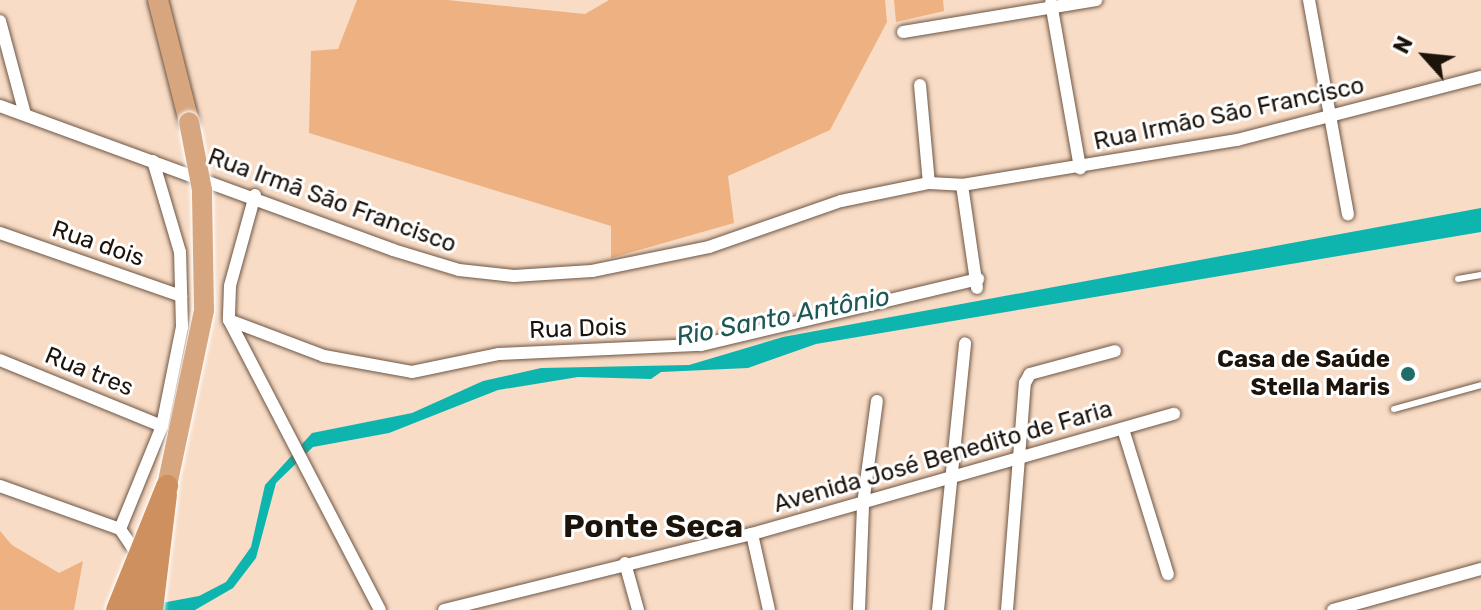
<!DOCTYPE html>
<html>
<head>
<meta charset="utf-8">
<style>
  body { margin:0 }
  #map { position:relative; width:1481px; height:610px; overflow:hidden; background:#f8dcc6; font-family:Rubik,sans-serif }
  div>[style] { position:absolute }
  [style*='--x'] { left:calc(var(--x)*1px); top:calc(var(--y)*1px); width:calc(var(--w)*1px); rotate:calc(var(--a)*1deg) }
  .green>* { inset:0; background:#edb182 }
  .water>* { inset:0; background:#0eb5ae }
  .roads { filter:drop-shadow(0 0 2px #6e5644) drop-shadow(0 0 2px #6e5644) }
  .service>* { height:6px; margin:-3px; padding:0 3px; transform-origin:3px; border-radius:3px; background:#fff }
  .minor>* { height:12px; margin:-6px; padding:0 6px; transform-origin:6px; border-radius:6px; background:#fff }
  .trunk>* { height:20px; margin:-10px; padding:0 10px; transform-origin:10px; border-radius:10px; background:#d8a67e }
  .bridges { filter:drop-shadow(0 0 2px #fff) drop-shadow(0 0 2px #fff) }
  .trunk-bridge>* { height:20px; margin:-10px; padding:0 10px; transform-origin:10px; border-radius:10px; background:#d8a67e }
  .motorway-bridge>* { height:22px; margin:-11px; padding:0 11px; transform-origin:11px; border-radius:11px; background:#ce905e }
  .dots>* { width:22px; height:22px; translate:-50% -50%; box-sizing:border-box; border:4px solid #fff; border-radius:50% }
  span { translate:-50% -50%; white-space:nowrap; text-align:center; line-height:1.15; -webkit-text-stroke:6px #fff; paint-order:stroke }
  .street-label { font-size:24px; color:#1c130b }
  .poi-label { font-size:24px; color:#1c130b; font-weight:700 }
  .right { translate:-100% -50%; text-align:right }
  .water-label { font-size:26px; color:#1e5854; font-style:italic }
  .district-label { font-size:32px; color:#1c130b; font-weight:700 }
  .north { position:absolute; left:1385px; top:16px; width:80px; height:80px; -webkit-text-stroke:6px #fff; paint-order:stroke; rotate:297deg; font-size:22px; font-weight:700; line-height:32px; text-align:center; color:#1c130b }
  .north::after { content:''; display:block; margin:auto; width:28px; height:36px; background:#1c130b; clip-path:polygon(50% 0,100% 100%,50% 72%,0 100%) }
</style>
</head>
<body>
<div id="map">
  <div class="green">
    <div style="clip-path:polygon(357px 0,447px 0,585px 14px,609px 0,885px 0,887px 22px,830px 130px,728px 176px,734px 223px,611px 258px,611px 226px,309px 133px,311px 51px,338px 49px)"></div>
    <div style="clip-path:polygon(894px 0,943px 0,944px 11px,896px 22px)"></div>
    <div style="clip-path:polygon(0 531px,12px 545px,59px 573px,83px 561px,74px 610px,0 610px)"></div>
  </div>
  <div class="water">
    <div style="clip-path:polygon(1481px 208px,1481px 232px,816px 344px,748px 368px,661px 372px,651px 379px,578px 377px,498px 390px,389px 433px,313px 447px,276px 483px,256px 558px,233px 588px,195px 610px,124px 610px,199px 596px,226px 582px,251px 547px,265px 485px,312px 433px,412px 413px,483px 381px,541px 368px,689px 365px,783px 337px)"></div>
  </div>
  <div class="roads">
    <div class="service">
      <div style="--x:1458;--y:279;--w:23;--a:-10"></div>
      <div style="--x:1394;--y:409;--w:90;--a:-15.4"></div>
    </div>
    <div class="minor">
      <div style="--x:1309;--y:0;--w:218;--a:79.7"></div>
      <div style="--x:1051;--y:3;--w:168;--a:80"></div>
      <div style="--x:0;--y:21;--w:96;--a:75"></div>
      <div style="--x:903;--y:32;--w:196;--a:-9.4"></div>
      <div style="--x:920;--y:85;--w:98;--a:84.8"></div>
      <div style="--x:0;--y:106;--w:419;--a:20.1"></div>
      <div style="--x:393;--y:250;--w:69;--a:16.9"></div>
      <div style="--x:459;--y:270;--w:55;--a:6.2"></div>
      <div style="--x:514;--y:276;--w:78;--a:-3.7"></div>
      <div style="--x:592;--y:271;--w:119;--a:-11.6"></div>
      <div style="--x:709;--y:247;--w:140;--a:-19.2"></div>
      <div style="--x:841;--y:201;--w:90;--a:-11.6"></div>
      <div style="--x:929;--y:183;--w:33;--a:3"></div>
      <div style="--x:962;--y:185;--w:279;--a:-9.3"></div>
      <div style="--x:1237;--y:140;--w:252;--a:-14.5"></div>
      <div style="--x:962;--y:185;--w:104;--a:81.7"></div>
      <div style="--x:255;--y:195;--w:94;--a:105.4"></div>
      <div style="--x:230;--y:286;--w:34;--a:92"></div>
      <div style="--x:229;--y:320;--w:327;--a:62.5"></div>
      <div style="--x:0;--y:233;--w:192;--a:19.2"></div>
      <div style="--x:229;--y:320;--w:102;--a:20.8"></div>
      <div style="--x:324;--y:356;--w:89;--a:10.3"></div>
      <div style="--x:412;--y:372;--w:89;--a:-11.7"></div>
      <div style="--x:499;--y:354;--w:202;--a:-2.6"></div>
      <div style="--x:701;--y:345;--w:285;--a:-13.4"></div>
      <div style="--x:0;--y:360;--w:175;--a:22.2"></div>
      <div style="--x:1123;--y:429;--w:152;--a:72.8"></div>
      <div style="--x:0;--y:486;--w:127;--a:19.7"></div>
      <div style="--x:120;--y:529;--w:111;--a:-67.8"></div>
      <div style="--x:162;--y:426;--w:101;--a:-78.6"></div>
      <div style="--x:182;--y:327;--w:75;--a:-91.5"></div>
      <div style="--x:180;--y:252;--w:95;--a:-106.5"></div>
      <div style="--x:120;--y:529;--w:34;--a:56"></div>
      <div style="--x:752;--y:534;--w:78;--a:77.4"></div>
      <div style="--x:625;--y:563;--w:49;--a:74.5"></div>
      <div style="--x:444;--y:610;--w:317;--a:-13.9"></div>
      <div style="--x:752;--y:534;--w:439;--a:-15.9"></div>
      <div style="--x:859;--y:610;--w:106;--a:-87.8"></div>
      <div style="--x:863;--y:504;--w:104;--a:-82.3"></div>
      <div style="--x:938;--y:610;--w:268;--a:-84.2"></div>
      <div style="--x:1007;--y:610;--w:228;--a:-85.5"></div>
      <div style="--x:1025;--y:383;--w:10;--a:-61"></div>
      <div style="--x:1030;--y:374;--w:88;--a:-15.1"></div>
      <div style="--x:1333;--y:610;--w:154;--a:-15.5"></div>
    </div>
    <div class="trunk">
      <div style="--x:158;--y:0;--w:126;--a:75.7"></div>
    </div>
  </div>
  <div class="bridges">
    <div class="trunk-bridge">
      <div style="--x:167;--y:486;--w:180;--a:-78.1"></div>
      <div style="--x:204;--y:310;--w:120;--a:-91"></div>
      <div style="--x:202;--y:190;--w:69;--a:-100.8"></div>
    </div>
    <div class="motorway-bridge">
      <div style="--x:117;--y:610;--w:134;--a:-68"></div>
      <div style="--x:136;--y:610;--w:67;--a:-77"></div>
      <div style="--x:152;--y:610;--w:116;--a:-83.1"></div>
    </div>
  </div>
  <div class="dots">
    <div style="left:1408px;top:374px;background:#216c67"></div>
  </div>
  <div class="street-label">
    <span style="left:1229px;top:114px;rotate:-12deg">Rua Irmão São Francisco</span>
    <span style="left:332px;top:201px;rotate:20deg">Rua Irmã São Francisco</span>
    <span style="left:98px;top:244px;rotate:19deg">Rua dois</span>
    <span style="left:578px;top:329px;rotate:-2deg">Rua Dois</span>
    <span style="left:89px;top:372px;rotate:22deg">Rua tres</span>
    <span style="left:943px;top:457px;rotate:-16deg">Avenida José Benedito de Faria</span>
  </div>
  <div class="poi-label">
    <span class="right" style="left:1390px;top:374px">Casa de Saúde<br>Stella Maris</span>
  </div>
  <div class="water-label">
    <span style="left:783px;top:317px;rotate:-11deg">Rio Santo Antônio</span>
  </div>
  <div class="district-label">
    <span style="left:653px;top:526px">Ponte Seca</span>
  </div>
  <div class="north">N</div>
</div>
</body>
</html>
